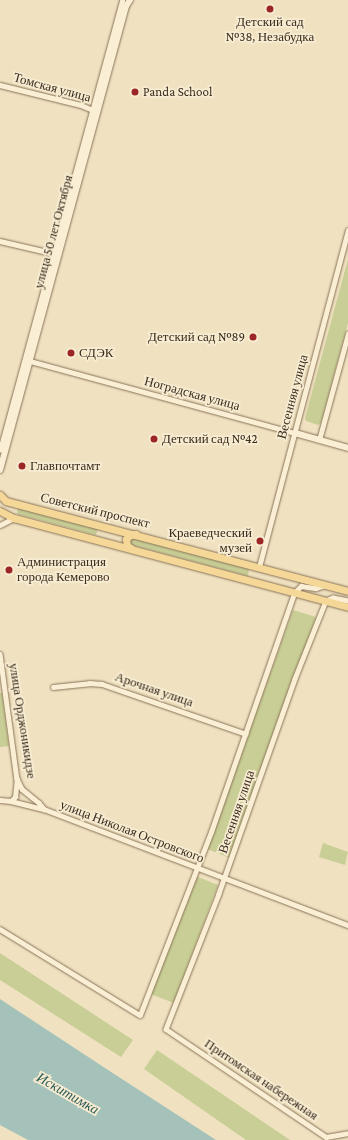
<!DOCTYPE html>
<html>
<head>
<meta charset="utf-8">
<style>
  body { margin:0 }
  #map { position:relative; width:348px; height:1140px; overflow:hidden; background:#f0e2c1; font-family:"Crimson Pro",serif }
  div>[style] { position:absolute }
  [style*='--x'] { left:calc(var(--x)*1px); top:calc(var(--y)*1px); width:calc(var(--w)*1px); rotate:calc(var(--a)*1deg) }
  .green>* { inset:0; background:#c8ce95 }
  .water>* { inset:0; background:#a4c2b9 }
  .roads { filter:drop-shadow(0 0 1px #8a7358) drop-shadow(0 0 1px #8a7358) }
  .minor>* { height:4.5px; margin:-2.25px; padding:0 2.25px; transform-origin:2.25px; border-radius:2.25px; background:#faefd5 }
  .tertiary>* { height:6px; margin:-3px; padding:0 3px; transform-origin:3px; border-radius:3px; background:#faefd5 }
  .primary>* { height:7px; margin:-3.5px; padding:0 3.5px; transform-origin:3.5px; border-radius:3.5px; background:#f5d897 }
  .dots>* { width:11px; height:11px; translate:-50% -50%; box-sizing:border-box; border:2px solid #f7ecd1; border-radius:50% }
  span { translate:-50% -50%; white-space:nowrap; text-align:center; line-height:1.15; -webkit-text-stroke:3.5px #f7ecd1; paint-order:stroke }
  .poi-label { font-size:13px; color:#392b1d }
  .left { translate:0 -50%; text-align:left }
  .right { translate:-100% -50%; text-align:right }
  .street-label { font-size:13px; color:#392b1d }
  .water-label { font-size:14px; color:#2b5a57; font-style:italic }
</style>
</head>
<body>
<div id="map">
  <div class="green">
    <div style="clip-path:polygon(348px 259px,348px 323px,321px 423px,318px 425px,306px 421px,305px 418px)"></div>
    <div style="clip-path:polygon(18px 507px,98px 529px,96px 535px,17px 514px)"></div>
    <div style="clip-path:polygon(133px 538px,249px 569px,248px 576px,132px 545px,130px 541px)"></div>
    <div style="clip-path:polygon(293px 610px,316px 617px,230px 858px,207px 849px)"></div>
    <div style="clip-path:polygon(0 693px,2px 693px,9px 746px,0 747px)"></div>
    <div style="clip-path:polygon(323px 843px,348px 852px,345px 865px,319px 857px)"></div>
    <div style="clip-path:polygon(193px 875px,218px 885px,174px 1003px,150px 994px)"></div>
    <div style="clip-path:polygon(0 953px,133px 1040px,121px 1057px,0 980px)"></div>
    <div style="clip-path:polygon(157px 1050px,290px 1140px,246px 1140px,144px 1069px)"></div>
  </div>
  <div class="water">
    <div style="clip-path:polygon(0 999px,105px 1068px,216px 1140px,28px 1140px,0 1125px)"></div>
  </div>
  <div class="roads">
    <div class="minor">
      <div style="--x:0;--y:85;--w:83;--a:13.9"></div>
      <div style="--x:81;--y:105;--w:15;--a:23"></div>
      <div style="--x:0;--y:241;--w:57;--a:13.1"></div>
      <div style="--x:30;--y:361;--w:275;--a:15.2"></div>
      <div style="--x:319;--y:440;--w:110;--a:-74.7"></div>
      <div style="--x:0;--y:450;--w:466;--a:-74.8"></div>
      <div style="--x:0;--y:525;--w:16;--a:-27"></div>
      <div style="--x:259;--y:567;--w:348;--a:-75.2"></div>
      <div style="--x:348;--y:601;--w:15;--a:-169"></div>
      <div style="--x:333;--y:598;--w:8;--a:157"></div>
      <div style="--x:326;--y:601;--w:84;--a:111.7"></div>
      <div style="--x:295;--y:679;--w:228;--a:109.5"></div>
      <div style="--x:219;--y:894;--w:145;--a:111.4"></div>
      <div style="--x:166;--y:1029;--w:193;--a:34"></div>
      <div style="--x:326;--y:1137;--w:22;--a:-10"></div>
      <div style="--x:0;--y:654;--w:126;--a:82.3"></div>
      <div style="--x:17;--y:779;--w:11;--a:63"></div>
      <div style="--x:22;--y:789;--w:22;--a:39"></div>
      <div style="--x:39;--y:803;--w:8;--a:50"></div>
      <div style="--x:53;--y:687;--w:36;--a:-6"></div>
      <div style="--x:89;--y:683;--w:13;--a:4"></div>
      <div style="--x:102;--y:684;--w:152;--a:19.1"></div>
      <div style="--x:0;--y:800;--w:11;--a:5"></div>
      <div style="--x:11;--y:801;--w:34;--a:14"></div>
      <div style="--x:44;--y:809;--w:325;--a:20.9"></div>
      <div style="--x:11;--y:801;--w:6;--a:-45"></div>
      <div style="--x:15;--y:797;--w:18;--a:-84"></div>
      <div style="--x:0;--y:929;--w:164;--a:31.6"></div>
      <div style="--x:140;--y:1015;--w:196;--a:-68.8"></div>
      <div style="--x:211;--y:832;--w:253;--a:-70.8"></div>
      <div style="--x:294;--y:593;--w:10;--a:-45"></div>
      <div style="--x:301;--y:586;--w:15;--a:8"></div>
      <div style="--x:316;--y:588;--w:9;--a:-18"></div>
    </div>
    <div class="tertiary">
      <div style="--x:295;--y:433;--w:55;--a:15.8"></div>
      <div style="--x:0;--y:470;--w:481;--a:-74.8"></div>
      <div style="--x:126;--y:6;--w:7;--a:-56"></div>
    </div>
    <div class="primary">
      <div style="--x:0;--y:495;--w:8;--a:45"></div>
      <div style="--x:6;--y:501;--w:11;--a:15"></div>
      <div style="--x:17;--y:504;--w:342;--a:14.7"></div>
      <div style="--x:0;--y:511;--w:16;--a:27"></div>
      <div style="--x:14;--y:518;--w:346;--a:14.9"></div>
      <div style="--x:131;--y:548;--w:4;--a:-153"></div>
      <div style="--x:127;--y:546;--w:7;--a:-98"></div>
      <div style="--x:126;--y:539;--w:6;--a:-45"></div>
      <div style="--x:130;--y:535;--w:6;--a:-9"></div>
    </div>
  </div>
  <div class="dots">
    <div style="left:270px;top:9px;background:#9c2526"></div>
    <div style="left:135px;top:92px;background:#9c2526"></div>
    <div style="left:253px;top:337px;background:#9c2526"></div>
    <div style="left:71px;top:353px;background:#9c2526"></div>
    <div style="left:154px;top:439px;background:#9c2526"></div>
    <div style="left:22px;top:466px;background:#9c2526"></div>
    <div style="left:260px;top:541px;background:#9c2526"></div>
    <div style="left:9px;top:570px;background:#9c2526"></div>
  </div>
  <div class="poi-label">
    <span style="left:270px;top:30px">Детский сад<br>№38, Незабудка</span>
    <span class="left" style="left:143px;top:92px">Panda School</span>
    <span class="right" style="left:245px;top:337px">Детский сад №89</span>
    <span class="left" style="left:79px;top:353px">СДЭК</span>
    <span class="left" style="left:162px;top:439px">Детский сад №42</span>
    <span class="left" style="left:30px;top:466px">Главпочтамт</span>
    <span class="right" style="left:252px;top:541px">Краеведческий<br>музей</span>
    <span class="left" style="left:17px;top:570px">Администрация<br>города Кемерово</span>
  </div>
  <div class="street-label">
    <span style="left:52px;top:88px;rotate:15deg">Томская улица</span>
    <span style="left:54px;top:232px;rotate:-75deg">улица 50 лет Октября</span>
    <span style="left:192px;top:394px;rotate:15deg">Ноградская улица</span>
    <span style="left:293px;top:397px;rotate:-75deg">Весенняя улица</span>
    <span style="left:95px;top:511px;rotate:14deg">Советский проспект</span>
    <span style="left:154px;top:690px;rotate:19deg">Арочная улица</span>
    <span style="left:22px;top:721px;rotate:81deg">улица Орджоникидзе</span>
    <span style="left:237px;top:812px;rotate:-71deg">Весенняя улица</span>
    <span style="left:132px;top:832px;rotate:21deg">улица Николая Островского</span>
    <span style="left:261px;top:1080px;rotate:34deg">Притомская набережная</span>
  </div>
  <div class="water-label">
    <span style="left:68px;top:1093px;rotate:30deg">Искитимка</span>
  </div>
</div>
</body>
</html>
